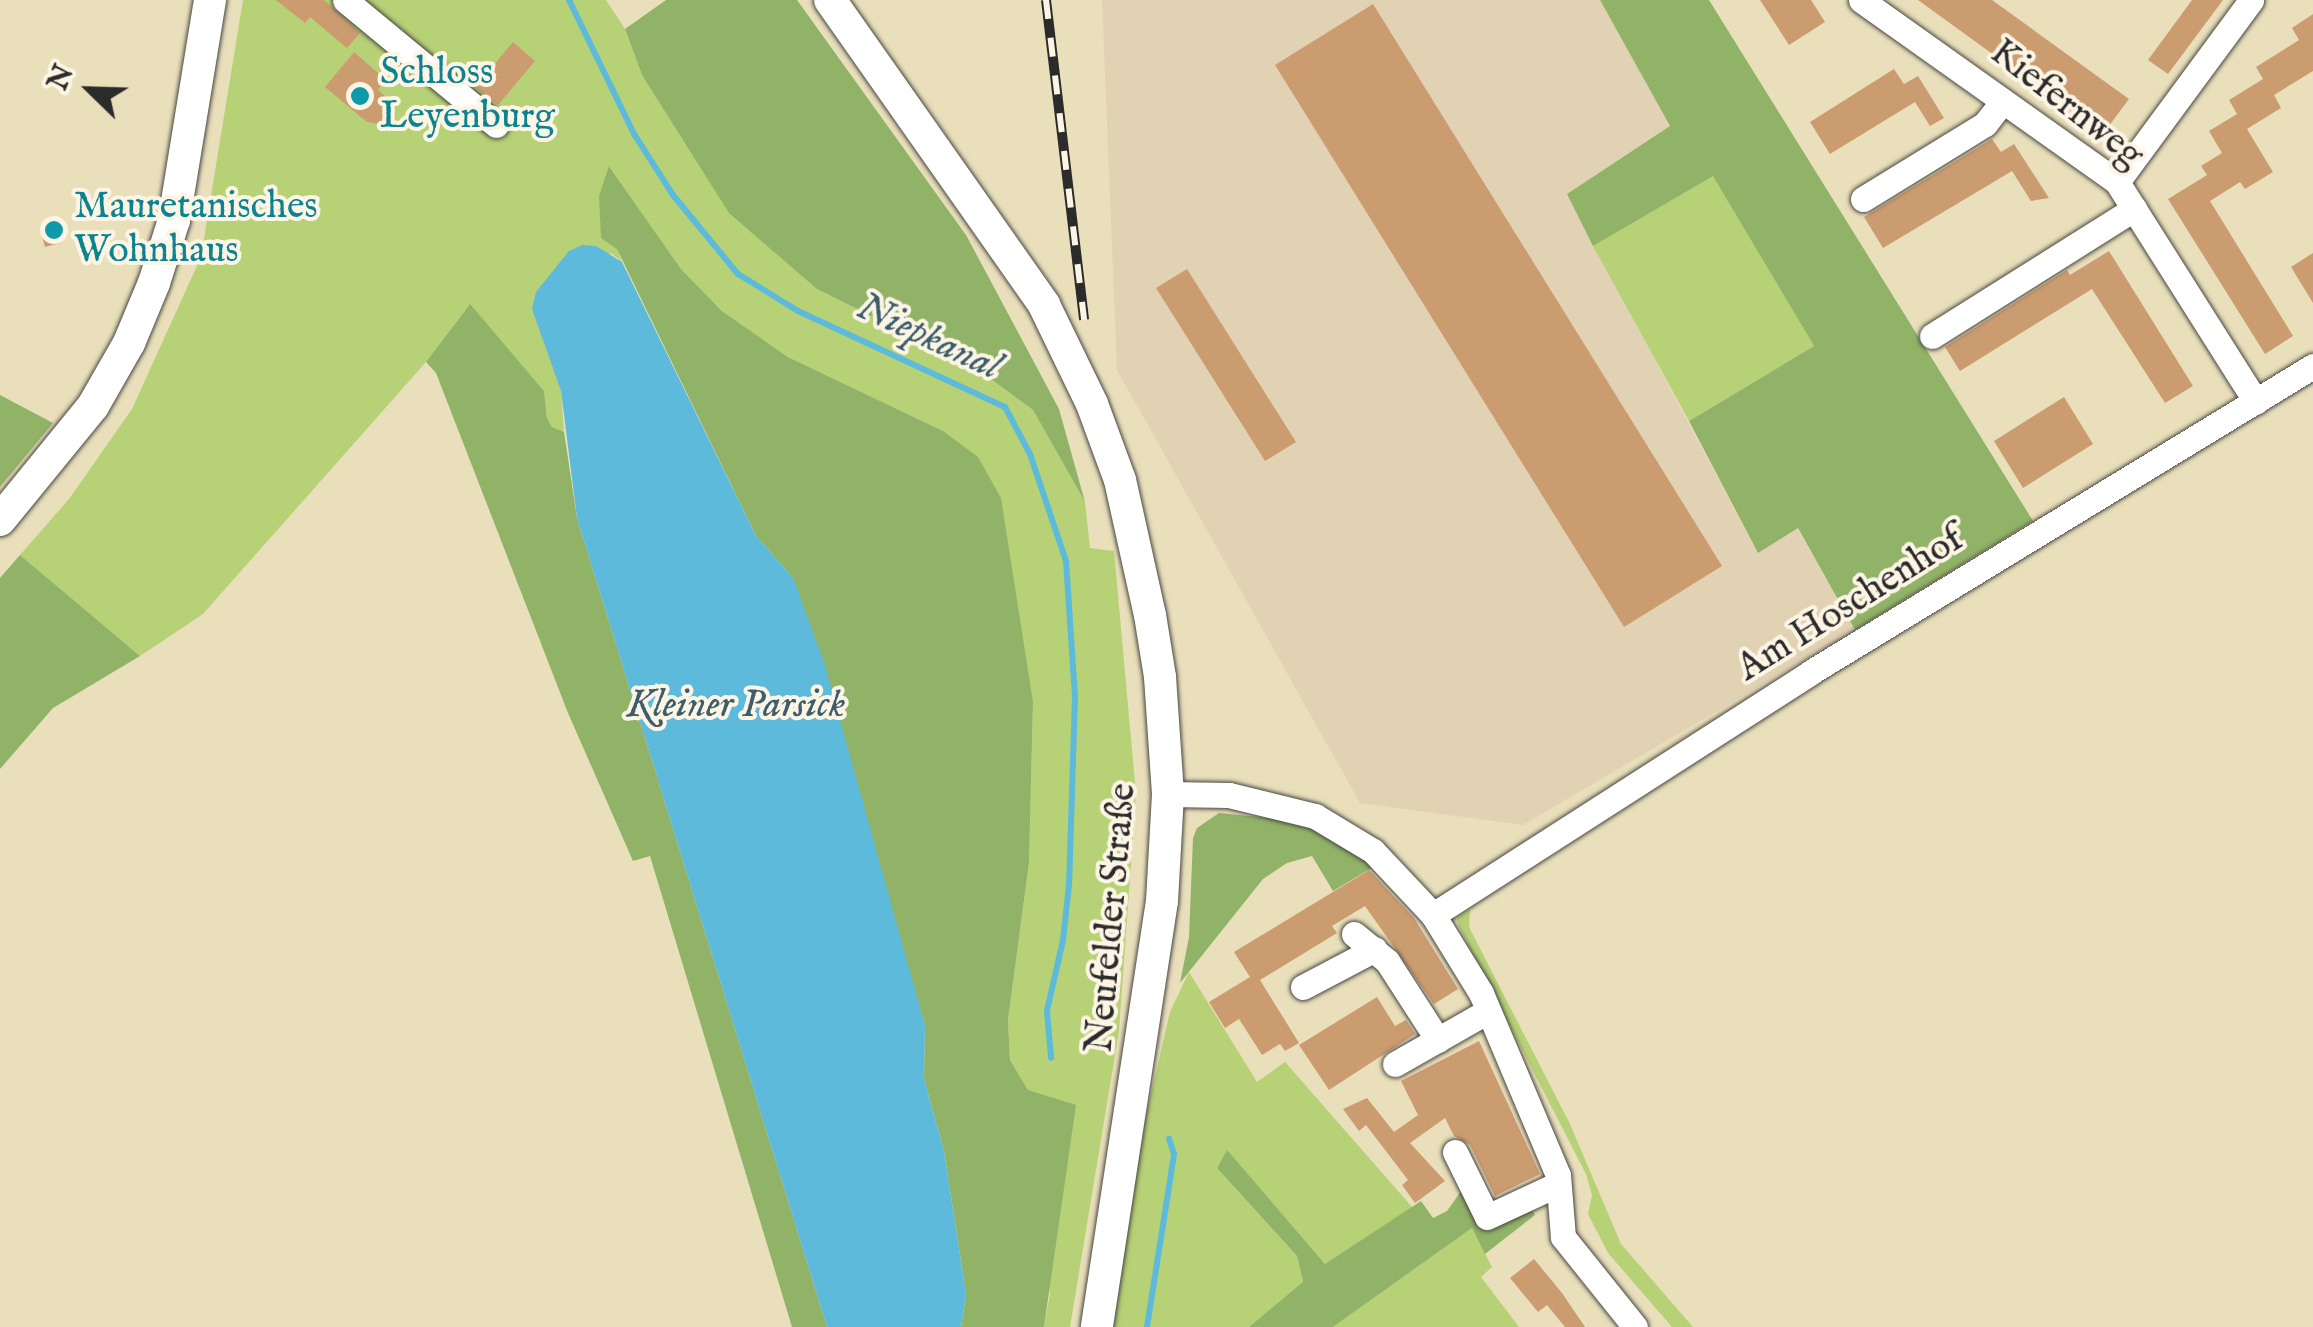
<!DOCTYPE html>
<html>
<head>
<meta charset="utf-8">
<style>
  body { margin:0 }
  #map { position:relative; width:2313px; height:1327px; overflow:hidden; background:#e9dfbb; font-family:"IM FELL English",serif }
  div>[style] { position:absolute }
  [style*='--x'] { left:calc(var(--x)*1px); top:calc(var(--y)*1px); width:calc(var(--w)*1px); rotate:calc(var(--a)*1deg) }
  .built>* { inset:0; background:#e1d2b4 }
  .green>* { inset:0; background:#b7d177 }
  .forest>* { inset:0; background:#91b368 }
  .water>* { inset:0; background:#5dbadb }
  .stream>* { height:6px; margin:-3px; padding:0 3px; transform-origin:3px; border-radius:3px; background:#5dbadb }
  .building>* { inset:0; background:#cc9c71 }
  .roads { filter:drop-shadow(0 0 2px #484641) drop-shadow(0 0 2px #484641) }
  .minor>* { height:25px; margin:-12.5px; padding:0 12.5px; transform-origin:12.5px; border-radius:12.5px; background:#fff }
  .major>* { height:32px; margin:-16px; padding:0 16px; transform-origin:16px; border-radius:16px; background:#fff }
  .rail>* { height:10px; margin-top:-5px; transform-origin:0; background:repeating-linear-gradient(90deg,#fcf5e5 0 19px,#2b2b2b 0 38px); box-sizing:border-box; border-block:2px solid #2b2b2b }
  .dots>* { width:28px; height:28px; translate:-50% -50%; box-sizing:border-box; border:5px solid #fcf5e5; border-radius:50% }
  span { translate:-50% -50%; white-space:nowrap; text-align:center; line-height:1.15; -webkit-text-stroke:8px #fcf5e5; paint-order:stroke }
  .culture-label { font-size:38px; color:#0d838f }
  .left { translate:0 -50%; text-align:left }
  .street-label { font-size:38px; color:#2b2b2b }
  .water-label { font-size:40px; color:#3c5d69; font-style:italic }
  .north { position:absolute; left:40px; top:40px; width:100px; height:100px; -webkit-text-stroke:8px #fcf5e5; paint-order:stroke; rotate:293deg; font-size:28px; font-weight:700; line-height:40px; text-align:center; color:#2b2b2b }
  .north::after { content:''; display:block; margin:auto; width:35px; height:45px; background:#2b2b2b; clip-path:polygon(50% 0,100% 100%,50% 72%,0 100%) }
</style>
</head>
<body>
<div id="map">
  <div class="built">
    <div style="clip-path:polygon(1102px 0,1600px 0,1670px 126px,1567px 194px,1757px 552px,1797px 528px,1855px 630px,1523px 825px,1360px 803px,1117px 370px)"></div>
  </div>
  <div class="green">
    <div style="clip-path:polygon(243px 0,606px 0,625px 29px,642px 75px,817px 289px,976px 368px,1033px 410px,1085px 502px,1090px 548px,1114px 551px,1136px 794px,1119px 1031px,1070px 1327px,1044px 1327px,1050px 1294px,1028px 1090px,1010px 1060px,1008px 1020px,1029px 863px,1033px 702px,943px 431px,788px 357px,722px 311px,681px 269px,610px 167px,599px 196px,622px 262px,611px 253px,553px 360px,561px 391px,564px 432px,552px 427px,547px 418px,544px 391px,469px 305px,426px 362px,203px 614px,140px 656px,20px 555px,69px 499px,132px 409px,201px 257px)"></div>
    <div style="clip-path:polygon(1713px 175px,1814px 346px,1689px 421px,1593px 246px)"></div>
    <div style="clip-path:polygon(1470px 909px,1469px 927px,1570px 1124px,1621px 1244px,1693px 1327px,1672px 1327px,1608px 1253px,1588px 1214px,1592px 1195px,1586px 1174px,1458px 925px,1457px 918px)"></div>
    <div style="clip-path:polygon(1189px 972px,1257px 1082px,1285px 1062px,1413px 1208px,1325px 1264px,1227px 1151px,1217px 1168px,1297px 1256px,1303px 1283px,1249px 1327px,1111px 1327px,1145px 1120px,1170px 1012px)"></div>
    <div style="clip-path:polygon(1472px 1228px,1492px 1267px,1481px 1277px,1519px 1327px,1333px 1327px)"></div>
  </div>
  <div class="forest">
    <div style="clip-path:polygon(666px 0,797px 0,966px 235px,1059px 409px,1085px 502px,1033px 410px,976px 368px,817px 289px,729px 213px,642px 75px,625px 29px)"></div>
    <div style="clip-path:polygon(1600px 0,1709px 0,2033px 521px,1855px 630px,1798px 528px,1758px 553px,1689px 421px,1814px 346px,1713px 176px,1593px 246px,1567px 194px,1670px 126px)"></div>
    <div style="clip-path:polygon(609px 166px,681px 269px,722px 311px,788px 357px,943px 431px,978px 457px,1001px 498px,1033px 702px,1029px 863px,1008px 1020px,1010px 1060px,1028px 1090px,1076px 1105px,1044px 1327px,961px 1327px,966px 1294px,944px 1151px,924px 1079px,925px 1026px,793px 578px,756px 536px,617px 249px,601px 238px,599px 196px)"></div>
    <div style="clip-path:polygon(470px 304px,544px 391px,547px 418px,552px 427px,564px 432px,577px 518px,827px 1327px,792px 1327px,650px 856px,633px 861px,568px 713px,436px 373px,426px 362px)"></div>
    <div style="clip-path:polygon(0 395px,53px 423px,0 487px)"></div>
    <div style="clip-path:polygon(20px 555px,140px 656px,53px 708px,0 769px,0 578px)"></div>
    <div style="clip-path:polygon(1219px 813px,1298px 821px,1380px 863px,1333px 891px,1312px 856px,1287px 863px,1263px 879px,1180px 983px,1189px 937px,1193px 838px,1197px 828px)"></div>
    <div style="clip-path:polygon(1227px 1150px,1325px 1264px,1421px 1201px,1433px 1218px,1447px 1211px,1464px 1187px,1482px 1226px,1528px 1203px,1535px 1215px,1485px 1254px,1472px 1228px,1333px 1327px,1249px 1327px,1303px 1282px,1297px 1256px,1217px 1168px)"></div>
  </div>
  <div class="water">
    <div style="clip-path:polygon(582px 245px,596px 246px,622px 262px,756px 536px,793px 578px,824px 662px,925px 1026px,924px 1079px,944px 1151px,966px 1294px,961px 1327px,827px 1327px,577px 518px,561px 391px,532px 309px,536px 292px,569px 251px)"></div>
  </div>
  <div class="stream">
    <div style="--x:569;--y:0;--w:149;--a:64.1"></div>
    <div style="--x:634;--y:134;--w:72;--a:57.4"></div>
    <div style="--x:673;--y:195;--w:102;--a:50.6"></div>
    <div style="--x:738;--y:274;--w:70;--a:31.7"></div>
    <div style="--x:798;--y:311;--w:228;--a:24.9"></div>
    <div style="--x:1005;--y:407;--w:53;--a:62"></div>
    <div style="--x:1030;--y:454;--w:113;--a:71.4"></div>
    <div style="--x:1066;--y:561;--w:135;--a:86.2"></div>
    <div style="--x:1075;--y:696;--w:189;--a:91.8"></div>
    <div style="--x:1069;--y:885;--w:55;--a:96.2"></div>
    <div style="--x:1063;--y:940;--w:73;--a:102.7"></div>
    <div style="--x:1047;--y:1011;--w:47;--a:85.1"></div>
    <div style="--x:1147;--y:1327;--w:175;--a:-81.1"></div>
    <div style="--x:1174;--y:1154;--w:16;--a:-108"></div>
  </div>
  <div class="building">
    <div style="clip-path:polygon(276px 0,324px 0,360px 33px,347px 48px,310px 17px,305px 23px)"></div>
    <div style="clip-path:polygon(1760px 0,1811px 0,1825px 22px,1789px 45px)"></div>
    <div style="clip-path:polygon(1918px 0,1992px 0,2129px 99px,2103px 134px)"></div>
    <div style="clip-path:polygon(2192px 0,2223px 0,2168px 74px,2148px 60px)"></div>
    <div style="clip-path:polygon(1373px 4px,1722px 566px,1624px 627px,1275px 65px)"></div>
    <div style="clip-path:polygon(2313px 14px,2313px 71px,2274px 95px,2281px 108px,2247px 129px,2273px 172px,2245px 189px,2240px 182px,2210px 201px,2293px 336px,2265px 354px,2168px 199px,2207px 175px,2201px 166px,2222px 153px,2209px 131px,2237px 114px,2229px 100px,2263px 79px,2256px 67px,2299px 40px,2292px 28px)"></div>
    <div style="clip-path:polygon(513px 42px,535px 61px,498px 105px,475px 87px)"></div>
    <div style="clip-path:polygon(354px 52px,386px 80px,378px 90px,391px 101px,397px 127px,367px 122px,325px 87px)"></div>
    <div style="clip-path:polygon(1894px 69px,1904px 84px,1918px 76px,1944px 118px,1930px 126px,1915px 102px,1830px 154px,1810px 122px)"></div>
    <div style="clip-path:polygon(1992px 139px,2001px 152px,2014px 144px,2049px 198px,2031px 201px,2012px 171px,1883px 248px,1864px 217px)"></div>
    <div style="clip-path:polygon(62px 218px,65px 233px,60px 243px,45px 247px,41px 233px,47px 222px)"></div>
    <div style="clip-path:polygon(2109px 251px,2193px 386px,2165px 403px,2092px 289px,1960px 371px,1945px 347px,2067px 270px,2070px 275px)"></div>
    <div style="clip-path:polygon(2313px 253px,2313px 303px,2291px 267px)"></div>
    <div style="clip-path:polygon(1187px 269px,1296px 442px,1265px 461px,1156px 288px)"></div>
    <div style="clip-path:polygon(2064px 397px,2093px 444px,2023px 488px,1994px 441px)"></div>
    <div style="clip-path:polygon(1369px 870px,1414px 918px,1458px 989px,1434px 1004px,1365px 906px,1332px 926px,1337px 933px,1260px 980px,1299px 1043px,1285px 1051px,1280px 1044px,1262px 1055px,1239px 1019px,1225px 1028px,1209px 1002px,1250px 977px,1234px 952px)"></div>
    <div style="clip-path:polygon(1377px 997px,1395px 1026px,1406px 1020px,1415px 1034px,1329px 1090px,1299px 1045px)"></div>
    <div style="clip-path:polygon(1479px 1041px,1540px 1174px,1495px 1196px,1470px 1145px,1454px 1136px,1445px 1118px,1410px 1143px,1445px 1181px,1415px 1203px,1402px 1185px,1408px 1180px,1366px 1125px,1359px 1131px,1343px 1109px,1367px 1098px,1394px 1132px,1418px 1115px,1401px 1081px)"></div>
    <div style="clip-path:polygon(1534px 1259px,1562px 1293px,1585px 1327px,1565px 1327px,1547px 1305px,1538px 1312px,1510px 1278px)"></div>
  </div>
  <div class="roads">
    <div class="minor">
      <div style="--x:345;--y:0;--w:196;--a:39.6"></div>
      <div style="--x:1861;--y:0;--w:314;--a:35.4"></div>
      <div style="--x:2117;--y:182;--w:260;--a:57.7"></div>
      <div style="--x:2117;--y:182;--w:226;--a:-53.6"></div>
      <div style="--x:1863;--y:199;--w:143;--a:-31.6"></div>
      <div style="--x:1985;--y:124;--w:29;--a:-52"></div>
      <div style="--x:1932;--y:336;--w:239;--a:-32.2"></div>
      <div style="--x:1168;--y:794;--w:61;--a:0.9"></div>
      <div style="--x:1229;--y:795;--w:89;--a:13.7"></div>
      <div style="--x:1315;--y:816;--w:68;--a:31.1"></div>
      <div style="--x:1373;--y:851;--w:88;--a:46.8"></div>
      <div style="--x:1433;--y:915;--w:92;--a:58.4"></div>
      <div style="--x:1481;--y:993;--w:198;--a:67.1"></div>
      <div style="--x:1558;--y:1175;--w:62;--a:85.4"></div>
      <div style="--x:1563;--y:1237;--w:115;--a:51.3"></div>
      <div style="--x:1433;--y:915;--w:449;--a:-32.7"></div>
      <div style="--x:1811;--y:672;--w:588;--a:-31.36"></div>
      <div style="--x:1354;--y:934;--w:43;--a:39.3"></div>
      <div style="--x:1387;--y:961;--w:94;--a:57.2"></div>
      <div style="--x:1303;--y:987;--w:81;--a:-27.8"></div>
      <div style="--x:1395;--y:1064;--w:107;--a:-29.7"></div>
      <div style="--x:1455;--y:1152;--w:72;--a:63.8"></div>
      <div style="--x:1487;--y:1217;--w:78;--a:-24.9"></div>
    </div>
    <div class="major">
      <div style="--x:830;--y:0;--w:373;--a:54.9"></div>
      <div style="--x:1044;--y:305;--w:110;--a:64.1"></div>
      <div style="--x:1092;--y:404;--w:81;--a:69.8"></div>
      <div style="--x:1120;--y:480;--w:138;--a:77.5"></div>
      <div style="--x:1150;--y:615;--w:63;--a:80.8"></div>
      <div style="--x:1160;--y:677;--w:117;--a:86.1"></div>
      <div style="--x:1168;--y:794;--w:107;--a:93.2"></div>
      <div style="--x:1162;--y:901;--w:431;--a:98.7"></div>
      <div style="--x:0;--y:520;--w:147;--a:-50.8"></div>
      <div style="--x:93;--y:406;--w:73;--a:-60.3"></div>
      <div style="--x:129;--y:343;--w:65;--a:-67.4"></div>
      <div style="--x:154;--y:283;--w:66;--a:-72.4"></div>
      <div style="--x:174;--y:220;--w:223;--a:-80.7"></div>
    </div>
  </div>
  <div class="rail">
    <div style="--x:1046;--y:0;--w:322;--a:83.2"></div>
  </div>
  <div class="dots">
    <div style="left:360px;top:96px;background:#0f9aa8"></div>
    <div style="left:54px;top:230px;background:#0f9aa8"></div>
  </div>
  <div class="culture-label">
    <span class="left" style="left:380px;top:96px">Schloss<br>Leyenburg</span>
    <span class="left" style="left:74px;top:230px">Mauretanisches<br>Wohnhaus</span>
  </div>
  <div class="street-label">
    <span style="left:2066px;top:105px;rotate:38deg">Kiefernweg</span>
    <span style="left:1851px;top:605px;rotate:-32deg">Am Hoschenhof</span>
    <span style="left:1113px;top:918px;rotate:-85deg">Neufelder Straße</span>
  </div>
  <div class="water-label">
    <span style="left:928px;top:338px;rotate:25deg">Niepkanal</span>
    <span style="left:736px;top:706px">Kleiner Parsick</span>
  </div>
  <div class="north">N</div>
</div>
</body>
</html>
